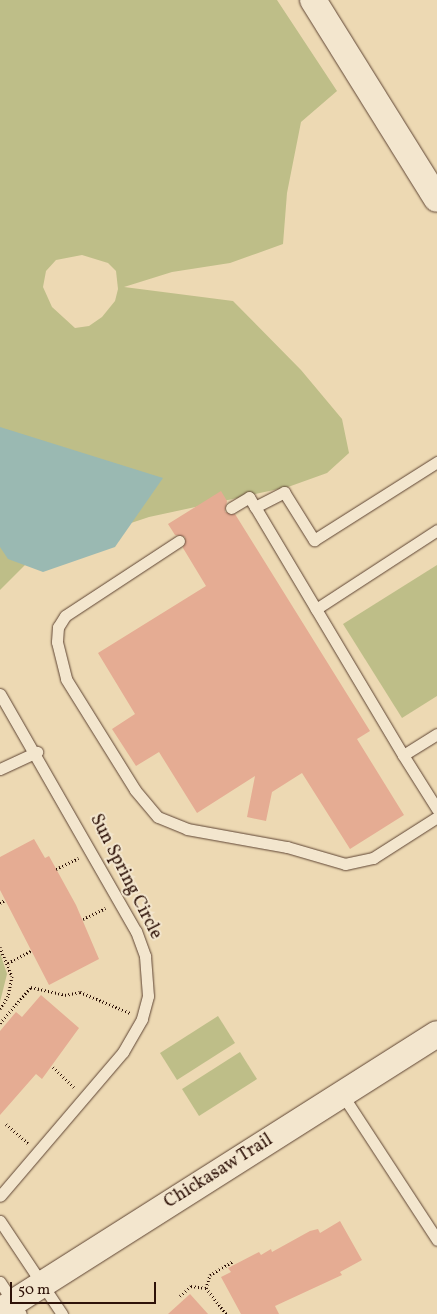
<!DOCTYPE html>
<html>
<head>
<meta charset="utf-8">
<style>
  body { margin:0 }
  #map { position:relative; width:437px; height:1314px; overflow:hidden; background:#edd9b3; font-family:Vollkorn,serif }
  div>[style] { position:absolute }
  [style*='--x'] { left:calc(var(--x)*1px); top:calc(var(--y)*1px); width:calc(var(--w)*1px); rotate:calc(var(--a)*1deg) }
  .green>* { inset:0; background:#bebe88 }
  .water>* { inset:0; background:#9ab9b2 }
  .building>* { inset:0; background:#e5ac93 }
  .path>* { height:3px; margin-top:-1.5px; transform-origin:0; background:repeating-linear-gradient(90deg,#2e1208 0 1px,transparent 0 3.5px) }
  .roads { filter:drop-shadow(0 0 1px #5e4433) drop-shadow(0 0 1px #5e4433) }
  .service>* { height:11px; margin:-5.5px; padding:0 5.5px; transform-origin:5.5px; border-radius:5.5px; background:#f3e6ce }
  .tertiary>* { height:26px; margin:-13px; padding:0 13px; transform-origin:13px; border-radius:13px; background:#f3e6ce }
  span { translate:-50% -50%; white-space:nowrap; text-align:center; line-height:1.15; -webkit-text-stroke:4px #f3e6ce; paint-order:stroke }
  .street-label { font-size:18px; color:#2e1208 }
  .scale { position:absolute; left:10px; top:1282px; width:146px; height:22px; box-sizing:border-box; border:2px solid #2e1208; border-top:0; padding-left:6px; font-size:15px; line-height:18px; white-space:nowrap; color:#2e1208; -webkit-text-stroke:4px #f3e6ce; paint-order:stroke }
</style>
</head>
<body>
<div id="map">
  <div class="green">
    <div style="clip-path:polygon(evenodd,0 0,277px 0,337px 91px,301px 122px,287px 193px,283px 244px,230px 263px,172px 272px,124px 287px,233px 301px,301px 370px,342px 419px,349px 453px,327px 473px,288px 487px,149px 517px,35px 555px,0 590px,0 0,82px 255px,108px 263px,116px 271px,118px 289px,115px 301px,102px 317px,89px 326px,75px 328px,52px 307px,43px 287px,46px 271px,56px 260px,82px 255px)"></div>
    <div style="clip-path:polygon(437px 565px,437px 696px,402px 718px,343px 624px)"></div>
    <div style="clip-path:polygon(0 953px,7px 974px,0 1002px)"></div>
    <div style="clip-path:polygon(218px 1016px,235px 1043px,177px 1080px,160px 1053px)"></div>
    <div style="clip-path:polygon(240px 1052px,257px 1079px,199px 1116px,182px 1089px)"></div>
  </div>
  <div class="water">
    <div style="clip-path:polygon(0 427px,163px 478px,115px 547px,43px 572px,8px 559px,0 547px)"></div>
  </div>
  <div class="building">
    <div style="clip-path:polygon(221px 491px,227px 501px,225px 512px,235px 514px,370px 731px,357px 739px,404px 815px,350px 849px,302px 773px,272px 792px,266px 821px,247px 817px,255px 776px,197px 813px,159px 752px,136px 766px,112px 729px,135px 714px,98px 653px,206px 586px,183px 548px,185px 537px,175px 535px,168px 524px)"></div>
    <div style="clip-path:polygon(34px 839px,45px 858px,49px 856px,76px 905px,99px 959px,49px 985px,0 890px,0 857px)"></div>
    <div style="clip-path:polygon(41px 995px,79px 1028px,42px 1079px,36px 1074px,0 1115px,0 1031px,16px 1012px,22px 1017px)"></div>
    <div style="clip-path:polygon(340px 1221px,362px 1260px,340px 1272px,342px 1275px,275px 1306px,279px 1314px,241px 1314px,221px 1277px,231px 1272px,228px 1268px,259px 1252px,261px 1255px,271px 1249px,272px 1252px,310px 1231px,318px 1229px,320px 1233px)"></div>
    <div style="clip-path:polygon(190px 1294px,208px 1314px,168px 1314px)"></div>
  </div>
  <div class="path">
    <div style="--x:56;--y:869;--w:25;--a:-26"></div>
    <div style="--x:0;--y:903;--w:6;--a:-31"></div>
    <div style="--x:83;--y:919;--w:25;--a:-26"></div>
    <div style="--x:0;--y:947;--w:31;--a:68"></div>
    <div style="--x:12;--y:976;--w:20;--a:101"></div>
    <div style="--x:8;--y:996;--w:15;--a:122"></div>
    <div style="--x:8;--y:963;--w:26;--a:-28"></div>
    <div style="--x:0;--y:1023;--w:48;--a:-49.3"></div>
    <div style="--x:31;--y:987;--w:35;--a:13"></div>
    <div style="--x:65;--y:995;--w:15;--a:-11"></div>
    <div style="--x:80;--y:992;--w:54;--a:22.8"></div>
    <div style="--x:53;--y:1067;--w:29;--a:44"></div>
    <div style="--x:6;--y:1124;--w:29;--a:41"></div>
    <div style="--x:206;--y:1288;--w:14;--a:-73"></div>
    <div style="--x:210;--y:1275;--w:27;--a:-31"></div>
    <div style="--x:180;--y:1296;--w:15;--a:-42"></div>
    <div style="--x:191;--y:1286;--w:15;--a:8"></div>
    <div style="--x:206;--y:1288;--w:33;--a:52"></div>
  </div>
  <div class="roads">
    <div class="service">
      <div style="--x:231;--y:508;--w:21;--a:-31"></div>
      <div style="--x:249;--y:497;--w:12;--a:59"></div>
      <div style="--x:179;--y:541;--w:136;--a:146.7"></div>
      <div style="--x:65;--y:616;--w:13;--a:122"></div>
      <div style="--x:58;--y:627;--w:15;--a:94"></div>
      <div style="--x:57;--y:642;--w:38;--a:76"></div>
      <div style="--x:66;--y:679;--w:131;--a:58.1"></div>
      <div style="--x:135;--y:790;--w:35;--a:50"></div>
      <div style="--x:158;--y:817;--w:31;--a:22"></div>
      <div style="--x:187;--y:829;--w:102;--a:10.2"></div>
      <div style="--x:287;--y:847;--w:60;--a:16.3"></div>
      <div style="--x:345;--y:864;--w:29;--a:-12"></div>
      <div style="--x:373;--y:858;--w:76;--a:-32.6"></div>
      <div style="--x:316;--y:609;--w:145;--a:-33.1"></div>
      <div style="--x:0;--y:694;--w:273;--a:60.2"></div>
      <div style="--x:136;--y:931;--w:27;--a:70"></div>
      <div style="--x:145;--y:956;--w:40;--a:85.7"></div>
      <div style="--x:148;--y:996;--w:24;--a:105"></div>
      <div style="--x:142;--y:1019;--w:38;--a:120"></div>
      <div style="--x:123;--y:1052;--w:189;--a:130.5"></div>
      <div style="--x:437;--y:734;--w:40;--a:148"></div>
      <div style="--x:403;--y:755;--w:64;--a:57.8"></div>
      <div style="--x:403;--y:755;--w:289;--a:-120.8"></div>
      <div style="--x:255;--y:507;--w:33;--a:-27"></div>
      <div style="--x:284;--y:492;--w:57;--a:58"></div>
      <div style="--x:314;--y:540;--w:146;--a:-32.4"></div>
      <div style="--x:0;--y:769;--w:41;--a:-24.7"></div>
      <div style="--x:342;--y:1094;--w:174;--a:56.9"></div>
      <div style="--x:0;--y:1221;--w:112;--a:56.3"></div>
      <div style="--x:0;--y:1282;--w:38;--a:57"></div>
    </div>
    <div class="tertiary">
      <div style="--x:313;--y:0;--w:234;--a:58.1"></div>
      <div style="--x:0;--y:1311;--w:517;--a:-32.37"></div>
    </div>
  </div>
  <div class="street-label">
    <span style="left:125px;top:877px;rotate:63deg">Sun Spring Circle</span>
    <span style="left:219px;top:1172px;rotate:-32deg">Chickasaw Trail</span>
  </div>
  <div class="scale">50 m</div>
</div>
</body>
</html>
